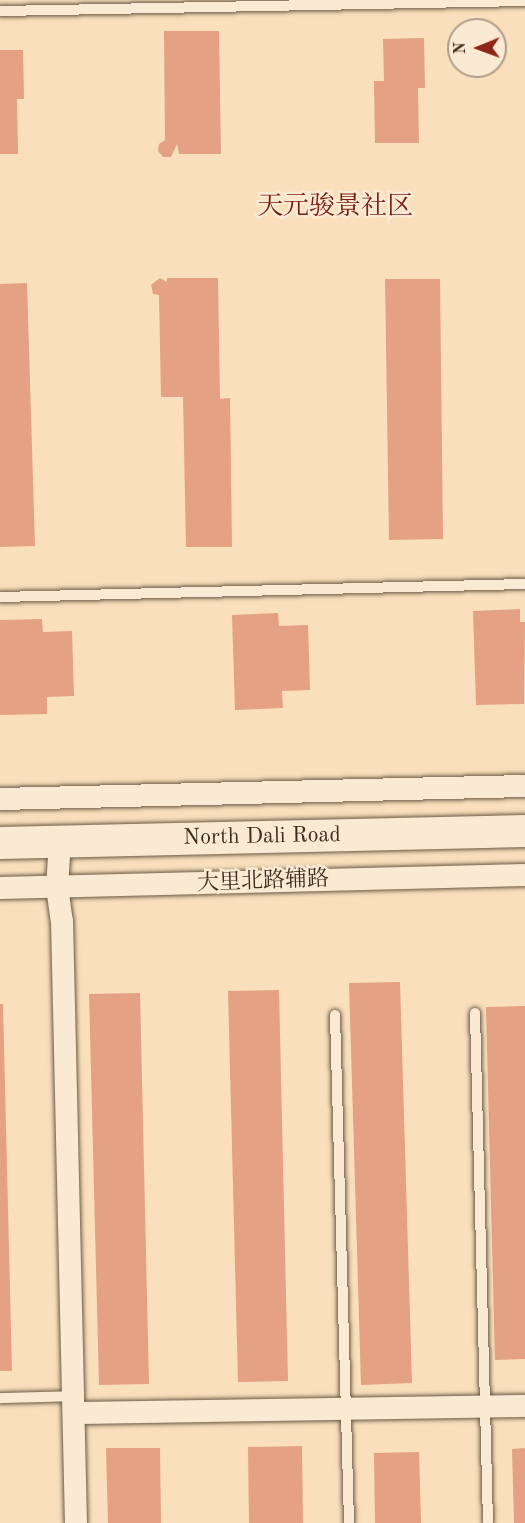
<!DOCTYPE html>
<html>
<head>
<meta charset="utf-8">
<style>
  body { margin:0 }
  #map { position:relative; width:525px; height:1523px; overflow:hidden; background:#f9dfbb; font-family:"Old Standard TT","Noto Serif SC",serif }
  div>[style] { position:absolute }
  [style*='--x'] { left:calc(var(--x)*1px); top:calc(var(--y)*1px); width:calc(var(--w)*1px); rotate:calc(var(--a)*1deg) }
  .building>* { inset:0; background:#e5a183 }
  .roads { filter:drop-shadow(0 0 2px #6b5b47) drop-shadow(0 0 2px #6b5b47) }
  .service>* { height:10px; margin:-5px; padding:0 5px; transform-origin:5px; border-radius:5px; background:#fbead3 }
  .minor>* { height:22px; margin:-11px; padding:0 11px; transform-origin:11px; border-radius:11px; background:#fbead3 }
  .secondary>* { height:32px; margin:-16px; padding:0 16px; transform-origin:16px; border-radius:16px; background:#fbead3 }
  span { translate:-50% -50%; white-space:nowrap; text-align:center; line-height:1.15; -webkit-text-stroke:5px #fbead3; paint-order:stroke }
  .street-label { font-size:22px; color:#3c2f20 }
  .quarter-label { font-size:26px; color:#7a1f14 }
  .north { position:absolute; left:447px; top:18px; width:60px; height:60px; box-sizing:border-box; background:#fbead3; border:2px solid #af9f8b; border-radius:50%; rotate:269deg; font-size:16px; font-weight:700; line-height:24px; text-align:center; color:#3c2f20 }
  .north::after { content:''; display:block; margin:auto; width:21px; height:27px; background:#8f2418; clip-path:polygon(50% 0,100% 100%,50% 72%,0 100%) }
</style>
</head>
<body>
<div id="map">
  <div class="building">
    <div style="clip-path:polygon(164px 31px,219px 31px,221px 154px,179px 154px,177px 144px,171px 157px,163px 157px,158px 151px,159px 144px,165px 140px)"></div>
    <div style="clip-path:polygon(424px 38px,425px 88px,418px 88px,419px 143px,375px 143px,374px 81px,384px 81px,383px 39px)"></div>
    <div style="clip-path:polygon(0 50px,23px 50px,24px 99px,17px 99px,18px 154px,0 154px)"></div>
    <div style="clip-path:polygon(160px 278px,167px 282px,167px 278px,218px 278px,220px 399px,230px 398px,232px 547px,186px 547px,183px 397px,161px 397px,159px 295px,153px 294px,151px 285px)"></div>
    <div style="clip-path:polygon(385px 279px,440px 279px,443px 539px,389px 540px)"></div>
    <div style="clip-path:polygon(27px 283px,35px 546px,0 547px,0 284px)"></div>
    <div style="clip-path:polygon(520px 609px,520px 622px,525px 622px,524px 704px,476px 705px,473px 611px)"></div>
    <div style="clip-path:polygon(278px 613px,279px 626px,308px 625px,310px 690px,282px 691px,283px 708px,235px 710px,232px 615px)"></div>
    <div style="clip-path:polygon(42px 619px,43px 632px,72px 631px,74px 696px,47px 697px,47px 714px,0 715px,0 620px)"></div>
    <div style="clip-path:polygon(400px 982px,412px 1383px,361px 1385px,349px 983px)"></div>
    <div style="clip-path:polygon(279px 990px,288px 1381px,238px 1382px,228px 991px)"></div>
    <div style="clip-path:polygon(140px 993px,149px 1384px,99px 1385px,89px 994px)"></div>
    <div style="clip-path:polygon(0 1004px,3px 1004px,12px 1371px,0 1371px)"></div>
    <div style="clip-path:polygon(525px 1006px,525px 1359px,495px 1360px,486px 1007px)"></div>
    <div style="clip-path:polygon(302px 1446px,303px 1523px,249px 1523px,248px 1447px)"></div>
    <div style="clip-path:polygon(106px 1448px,160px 1448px,161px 1523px,108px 1523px)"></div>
    <div style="clip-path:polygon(525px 1448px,525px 1523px,514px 1523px,512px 1449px)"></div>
    <div style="clip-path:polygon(419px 1452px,421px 1523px,375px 1523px,374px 1453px)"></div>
  </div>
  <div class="roads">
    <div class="service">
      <div style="--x:0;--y:11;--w:525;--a:-1.09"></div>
      <div style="--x:0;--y:597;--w:525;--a:-1.42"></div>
      <div style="--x:475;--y:1013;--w:510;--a:88.54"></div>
      <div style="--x:335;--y:1015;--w:508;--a:88.42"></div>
      <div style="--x:0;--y:1398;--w:74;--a:-1.5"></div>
    </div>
    <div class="minor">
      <div style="--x:0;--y:799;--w:525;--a:-1.42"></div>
      <div style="--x:60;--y:841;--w:46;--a:93.7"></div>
      <div style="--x:57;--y:887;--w:34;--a:82"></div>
      <div style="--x:62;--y:921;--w:602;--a:88.67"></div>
      <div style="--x:0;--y:888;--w:525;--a:-1.42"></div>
      <div style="--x:75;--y:1413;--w:450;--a:-0.9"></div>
    </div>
    <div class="secondary">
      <div style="--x:0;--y:843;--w:525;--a:-1.31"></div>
    </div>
  </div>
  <div class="street-label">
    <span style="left:262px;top:837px;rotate:-1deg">North Dali Road</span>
    <span style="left:263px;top:882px;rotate:-2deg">大里北路辅路</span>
  </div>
  <div class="quarter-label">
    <span style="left:335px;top:208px">天元骏景社区</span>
  </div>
  <div class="north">N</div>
</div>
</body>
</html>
